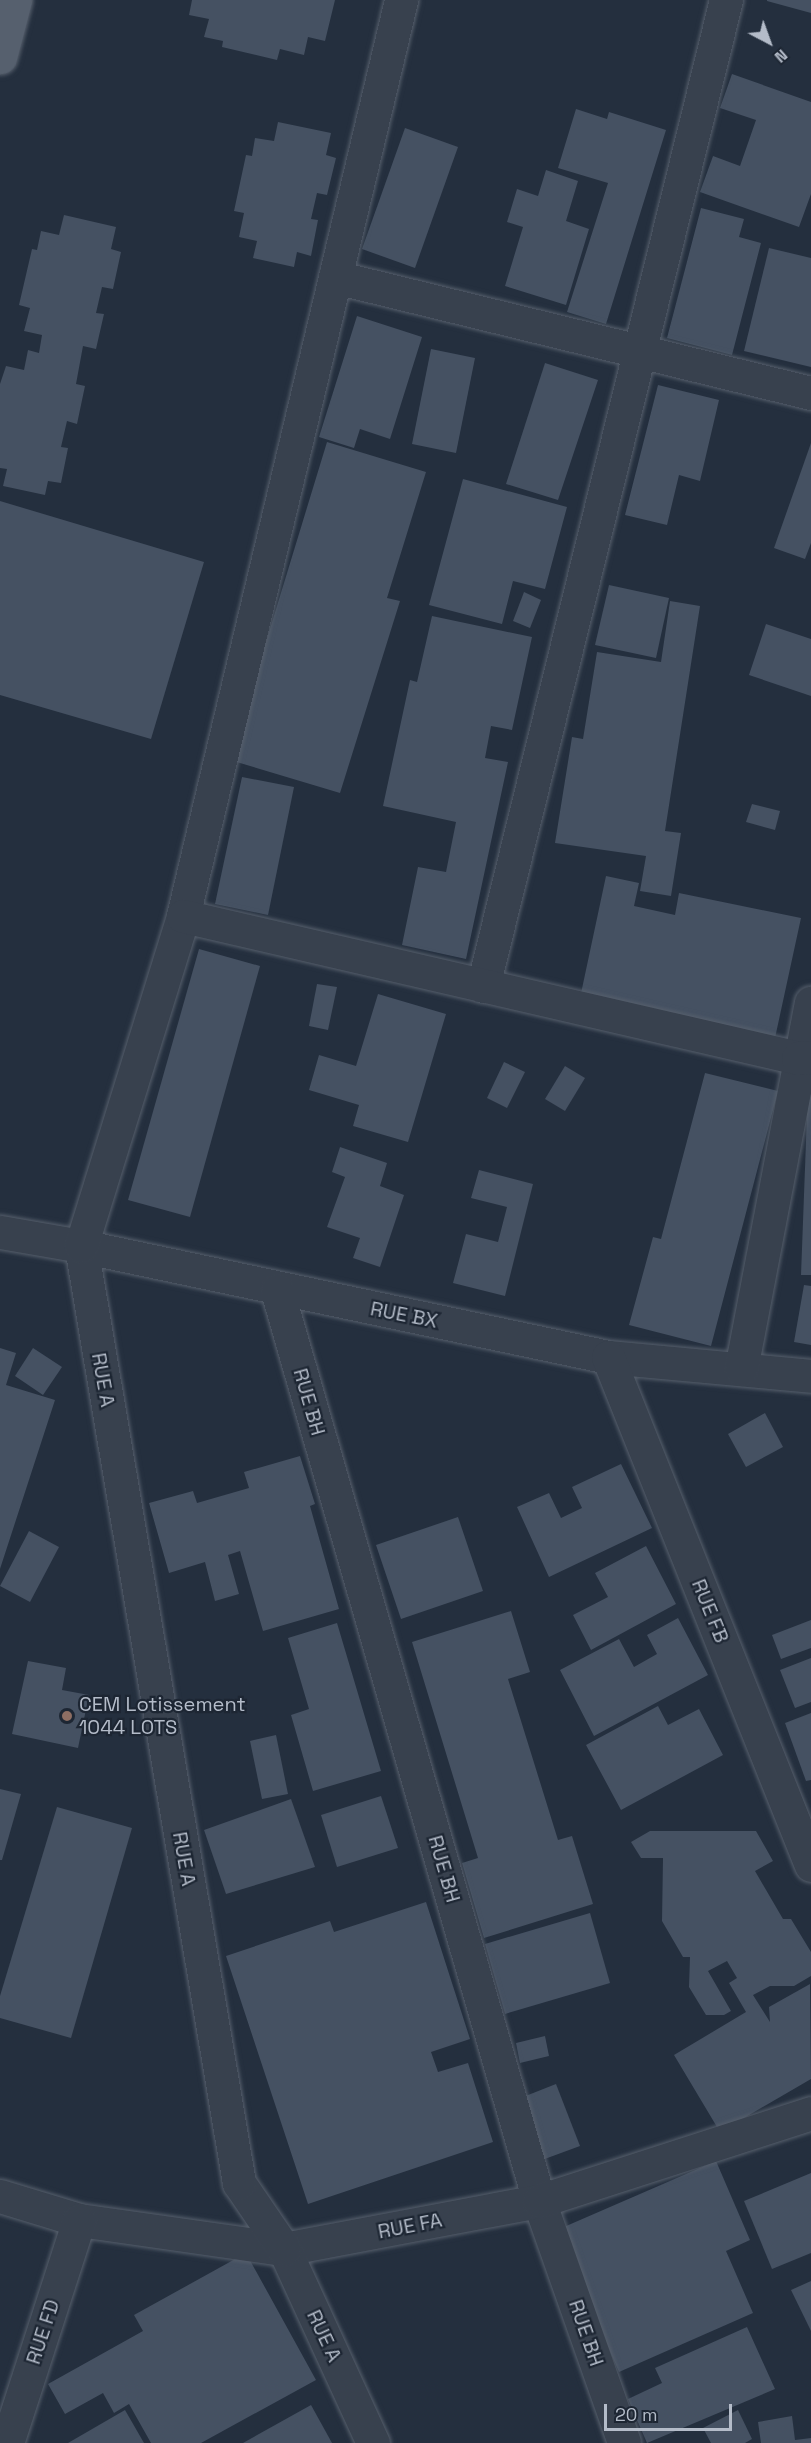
<!DOCTYPE html>
<html>
<head>
<meta charset="utf-8">
<style>
  body { margin:0 }
  #map { position:relative; width:811px; height:2443px; overflow:hidden; background:#242f3e; font-family:"Space Grotesk",sans-serif }
  div>[style] { position:absolute }
  [style*='--x'] { left:calc(var(--x)*1px); top:calc(var(--y)*1px); width:calc(var(--w)*1px); rotate:calc(var(--a)*1deg) }
  .building>* { inset:0; background:#455162 }
  .roads { filter:drop-shadow(0 0 2px #565f6c) drop-shadow(0 0 2px #565f6c) }
  .minor>* { height:33px; margin:-16.5px; padding:0 16.5px; transform-origin:16.5px; border-radius:16.5px; background:#38414e }
  .major>* { height:33px; margin:-16.5px; padding:0 16.5px; transform-origin:16.5px; border-radius:16.5px; background:#56606e }
  .dots>* { width:16px; height:16px; translate:-50% -50%; box-sizing:border-box; border:3px solid #1d2633; border-radius:50% }
  span { translate:-50% -50%; white-space:nowrap; text-align:center; line-height:1.15; -webkit-text-stroke:4.5px #1d2633; paint-order:stroke }
  .street-label { font-size:20px; color:#b4bcc9 }
  .poi-label { font-size:20px; color:#b4bcc9 }
  .left { translate:0 -50%; text-align:left }
  .north { position:absolute; left:739px; top:12px; width:60px; height:60px; -webkit-text-stroke:4px #1d2633; paint-order:stroke; rotate:139deg; font-size:16px; font-weight:700; line-height:24px; text-align:center; color:#b4bcc9 }
  .north::after { content:''; display:block; margin:auto; width:21px; height:27px; background:#b4bcc9; clip-path:polygon(50% 0,100% 100%,50% 72%,0 100%) }
  .scale { position:absolute; left:604px; top:2404px; width:128px; height:27px; box-sizing:border-box; border:3px solid #b4bcc9; border-top:0; padding-left:8px; font-size:18px; line-height:21px; white-space:nowrap; color:#b4bcc9; -webkit-text-stroke:4px #1d2633; paint-order:stroke }
</style>
</head>
<body>
<div id="map">
  <div class="building">
    <div style="clip-path:polygon(192px 0,335px 0,325px 41px,308px 37px,304px 55px,280px 49px,277px 60px,222px 47px,223px 41px,204px 37px,209px 19px,189px 15px)"></div>
    <div style="clip-path:polygon(767px 0,811px 0,811px 13px,767px 1px)"></div>
    <div style="clip-path:polygon(732px 74px,811px 102px,811px 194px,799px 227px,700px 192px,713px 156px,740px 166px,756px 120px,720px 108px)"></div>
    <div style="clip-path:polygon(576px 109px,607px 119px,609px 112px,666px 130px,606px 324px,567px 312px,608px 183px,558px 168px)"></div>
    <div style="clip-path:polygon(278px 122px,331px 133px,326px 155px,336px 158px,327px 195px,317px 193px,311px 219px,318px 220px,311px 256px,297px 252px,294px 267px,253px 258px,257px 241px,239px 237px,244px 213px,234px 211px,246px 155px,252px 156px,255px 138px,274px 141px)"></div>
    <div style="clip-path:polygon(405px 128px,458px 147px,415px 268px,362px 249px)"></div>
    <div style="clip-path:polygon(546px 170px,578px 181px,566px 221px,589px 229px,566px 305px,505px 286px,523px 227px,507px 222px,517px 189px,538px 196px)"></div>
    <div style="clip-path:polygon(701px 208px,744px 219px,739px 237px,761px 243px,732px 355px,667px 338px)"></div>
    <div style="clip-path:polygon(64px 215px,116px 227px,111px 249px,121px 252px,113px 289px,102px 287px,96px 313px,104px 314px,96px 349px,83px 346px,76px 384px,85px 386px,77px 424px,67px 421px,61px 447px,68px 448px,61px 483px,48px 481px,45px 495px,3px 486px,7px 469px,0 468px,0 384px,6px 366px,24px 370px,28px 350px,39px 353px,42px 335px,24px 331px,30px 308px,19px 305px,32px 249px,37px 250px,41px 231px,59px 235px)"></div>
    <div style="clip-path:polygon(769px 248px,811px 258px,811px 367px,744px 351px)"></div>
    <div style="clip-path:polygon(357px 316px,422px 337px,390px 439px,360px 429px,354px 448px,319px 437px)"></div>
    <div style="clip-path:polygon(431px 349px,475px 358px,456px 453px,412px 444px)"></div>
    <div style="clip-path:polygon(545px 363px,598px 380px,558px 500px,506px 484px)"></div>
    <div style="clip-path:polygon(658px 385px,719px 400px,700px 481px,679px 475px,667px 525px,625px 515px)"></div>
    <div style="clip-path:polygon(327px 442px,426px 472px,387px 598px,400px 601px,340px 793px,230px 760px)"></div>
    <div style="clip-path:polygon(811px 443px,811px 543px,805px 559px,774px 548px)"></div>
    <div style="clip-path:polygon(463px 479px,567px 507px,545px 589px,513px 581px,502px 624px,429px 605px)"></div>
    <div style="clip-path:polygon(0 501px,204px 562px,151px 739px,0 695px)"></div>
    <div style="clip-path:polygon(609px 585px,669px 598px,656px 658px,595px 645px)"></div>
    <div style="clip-path:polygon(524px 592px,541px 600px,530px 628px,513px 621px)"></div>
    <div style="clip-path:polygon(670px 601px,700px 606px,665px 831px,681px 833px,671px 896px,640px 891px,646px 856px,555px 843px,572px 737px,583px 739px,597px 652px,661px 662px)"></div>
    <div style="clip-path:polygon(432px 616px,532px 637px,512px 730px,491px 726px,485px 758px,508px 762px,466px 959px,402px 945px,418px 867px,446px 872px,456px 822px,383px 806px,410px 680px,417px 682px)"></div>
    <div style="clip-path:polygon(766px 624px,811px 639px,811px 696px,749px 675px)"></div>
    <div style="clip-path:polygon(242px 777px,294px 787px,268px 915px,215px 904px)"></div>
    <div style="clip-path:polygon(752px 804px,780px 811px,775px 830px,746px 822px)"></div>
    <div style="clip-path:polygon(606px 876px,639px 883px,634px 906px,675px 915px,679px 893px,801px 918px,775px 1038px,580px 998px)"></div>
    <div style="clip-path:polygon(199px 949px,260px 966px,190px 1217px,128px 1200px)"></div>
    <div style="clip-path:polygon(317px 984px,337px 987px,328px 1030px,309px 1026px)"></div>
    <div style="clip-path:polygon(378px 994px,446px 1014px,408px 1142px,353px 1126px,359px 1105px,309px 1090px,319px 1055px,356px 1066px)"></div>
    <div style="clip-path:polygon(504px 1062px,525px 1072px,507px 1108px,487px 1098px)"></div>
    <div style="clip-path:polygon(565px 1066px,585px 1078px,565px 1111px,545px 1099px)"></div>
    <div style="clip-path:polygon(705px 1073px,778px 1091px,711px 1346px,629px 1325px,653px 1237px,661px 1239px)"></div>
    <div style="clip-path:polygon(808px 1088px,811px 1088px,811px 1275px,801px 1275px)"></div>
    <div style="clip-path:polygon(340px 1147px,387px 1163px,380px 1186px,404px 1195px,380px 1267px,353px 1258px,360px 1238px,327px 1227px,345px 1177px,332px 1172px)"></div>
    <div style="clip-path:polygon(479px 1170px,533px 1184px,505px 1296px,453px 1283px,466px 1234px,498px 1242px,507px 1207px,471px 1198px)"></div>
    <div style="clip-path:polygon(804px 1285px,811px 1286px,811px 1345px,794px 1342px)"></div>
    <div style="clip-path:polygon(0 1348px,16px 1353px,6px 1385px,55px 1400px,0 1569px)"></div>
    <div style="clip-path:polygon(33px 1348px,62px 1367px,43px 1395px,15px 1376px)"></div>
    <div style="clip-path:polygon(765px 1413px,783px 1447px,746px 1467px,728px 1434px)"></div>
    <div style="clip-path:polygon(300px 1456px,315px 1504px,310px 1506px,339px 1609px,263px 1631px,240px 1551px,228px 1555px,239px 1594px,215px 1601px,205px 1562px,169px 1573px,149px 1503px,193px 1491px,197px 1503px,249px 1488px,244px 1472px)"></div>
    <div style="clip-path:polygon(621px 1464px,652px 1528px,549px 1577px,517px 1507px,549px 1493px,561px 1518px,582px 1508px,572px 1487px)"></div>
    <div style="clip-path:polygon(458px 1517px,483px 1591px,401px 1619px,376px 1545px)"></div>
    <div style="clip-path:polygon(29px 1531px,59px 1547px,30px 1602px,0 1586px)"></div>
    <div style="clip-path:polygon(646px 1546px,676px 1604px,591px 1650px,573px 1615px,608px 1597px,595px 1573px)"></div>
    <div style="clip-path:polygon(511px 1611px,530px 1672px,508px 1679px,558px 1840px,572px 1836px,593px 1904px,484px 1938px,462px 1863px,478px 1858px,412px 1642px)"></div>
    <div style="clip-path:polygon(678px 1618px,708px 1675px,594px 1736px,560px 1670px,619px 1639px,634px 1667px,657px 1654px,647px 1635px)"></div>
    <div style="clip-path:polygon(811px 1620px,811px 1648px,781px 1659px,772px 1635px)"></div>
    <div style="clip-path:polygon(337px 1623px,381px 1771px,313px 1791px,291px 1715px,309px 1709px,288px 1638px)"></div>
    <div style="clip-path:polygon(811px 1658px,811px 1702px,795px 1708px,780px 1670px)"></div>
    <div style="clip-path:polygon(28px 1661px,66px 1668px,62px 1690px,89px 1695px,78px 1748px,12px 1734px)"></div>
    <div style="clip-path:polygon(658px 1706px,668px 1725px,699px 1709px,723px 1755px,621px 1810px,586px 1745px)"></div>
    <div style="clip-path:polygon(811px 1713px,811px 1780px,806px 1781px,785px 1723px)"></div>
    <div style="clip-path:polygon(276px 1735px,288px 1794px,262px 1799px,250px 1741px)"></div>
    <div style="clip-path:polygon(0 1789px,21px 1794px,2px 1860px,0 1860px)"></div>
    <div style="clip-path:polygon(381px 1796px,398px 1848px,337px 1867px,321px 1815px)"></div>
    <div style="clip-path:polygon(291px 1799px,315px 1867px,226px 1894px,204px 1830px)"></div>
    <div style="clip-path:polygon(57px 1807px,132px 1828px,71px 2038px,0 2018px,0 1996px)"></div>
    <div style="clip-path:polygon(650px 1831px,756px 1831px,773px 1861px,755px 1871px,783px 1919px,791px 1919px,811px 1952px,811px 1976px,794px 1986px,770px 1986px,753px 1995px,770px 2022px,769px 2007px,810px 1984px,811px 2079px,720px 2132px,674px 2055px,746px 2012px,729px 1983px,737px 1978px,727px 1961px,708px 1971px,731px 2011px,724px 2015px,706px 2015px,689px 1987px,690px 1957px,683px 1957px,662px 1921px,663px 1858px,641px 1858px,631px 1842px)"></div>
    <div style="clip-path:polygon(426px 1902px,470px 2039px,431px 2052px,438px 2072px,468px 2063px,493px 2142px,308px 2204px,226px 1956px,330px 1921px,334px 1932px)"></div>
    <div style="clip-path:polygon(590px 1913px,610px 1983px,505px 2014px,485px 1944px)"></div>
    <div style="clip-path:polygon(545px 2036px,549px 2056px,520px 2063px,516px 2043px)"></div>
    <div style="clip-path:polygon(556px 2084px,580px 2146px,542px 2160px,518px 2099px)"></div>
    <div style="clip-path:polygon(716px 2161px,750px 2240px,726px 2251px,753px 2313px,619px 2372px,557px 2230px)"></div>
    <div style="clip-path:polygon(811px 2173px,811px 2253px,772px 2269px,744px 2201px)"></div>
    <div style="clip-path:polygon(246px 2253px,316px 2380px,201px 2443px,151px 2443px,129px 2404px,114px 2413px,103px 2393px,65px 2414px,48px 2384px,143px 2331px,134px 2315px)"></div>
    <div style="clip-path:polygon(811px 2281px,811px 2331px,791px 2290px)"></div>
    <div style="clip-path:polygon(747px 2327px,775px 2389px,647px 2443px,628px 2399px,662px 2383px,655px 2368px)"></div>
    <div style="clip-path:polygon(311px 2405px,332px 2443px,243px 2443px)"></div>
    <div style="clip-path:polygon(125px 2410px,144px 2443px,68px 2443px)"></div>
    <div style="clip-path:polygon(738px 2410px,752px 2439px,745px 2443px,711px 2443px,703px 2428px)"></div>
    <div style="clip-path:polygon(792px 2416px,795px 2440px,811px 2438px,811px 2443px,761px 2443px,758px 2422px)"></div>
  </div>
  <div class="roads">
    <div class="minor">
      <div style="--x:335;--y:277;--w:490;--a:13.7"></div>
      <div style="--x:183;--y:916;--w:942;--a:-76.61"></div>
      <div style="--x:483;--y:986;--w:1016;--a:-76.16"></div>
      <div style="--x:0;--y:1232;--w:82;--a:9.8"></div>
      <div style="--x:81;--y:1246;--w:539;--a:11.89"></div>
      <div style="--x:608;--y:1357;--w:204;--a:5.3"></div>
      <div style="--x:277;--y:1290;--w:948;--a:73.95"></div>
      <div style="--x:539;--y:2201;--w:256;--a:70.6"></div>
      <div style="--x:608;--y:1357;--w:547;--a:68.22"></div>
      <div style="--x:741;--y:1369;--w:373;--a:-79.2"></div>
      <div style="--x:0;--y:2196;--w:83;--a:16.9"></div>
      <div style="--x:79;--y:2220;--w:207;--a:8.1"></div>
      <div style="--x:284;--y:2249;--w:259;--a:-10.7"></div>
      <div style="--x:539;--y:2201;--w:286;--a:-17.9"></div>
      <div style="--x:7;--y:2443;--w:234;--a:-72.1"></div>
      <div style="--x:373;--y:2443;--w:213;--a:-114.6"></div>
      <div style="--x:284;--y:2249;--w:80;--a:-124.3"></div>
      <div style="--x:239;--y:2183;--w:950;--a:-99.57"></div>
      <div style="--x:81;--y:1246;--w:345;--a:-72.8"></div>
      <div style="--x:183;--y:916;--w:631;--a:13"></div>
      <div style="--x:798;--y:1058;--w:13;--a:-4"></div>
    </div>
    <div class="major">
      <div style="--x:0;--y:57;--w:59;--a:-75.3"></div>
    </div>
  </div>
  <div class="dots">
    <div style="left:67px;top:1716px;background:#8d6e63"></div>
  </div>
  <div class="street-label">
    <span style="left:404px;top:1315px;rotate:11deg">RUE BX</span>
    <span style="left:103px;top:1380px;rotate:80deg">RUE A</span>
    <span style="left:309px;top:1402px;rotate:74deg">RUE BH</span>
    <span style="left:710px;top:1611px;rotate:68deg">RUE FB</span>
    <span style="left:184px;top:1859px;rotate:80deg">RUE A</span>
    <span style="left:444px;top:1869px;rotate:74deg">RUE BH</span>
    <span style="left:410px;top:2226px;rotate:-11deg">RUE FA</span>
    <span style="left:43px;top:2332px;rotate:-72deg">RUE FD</span>
    <span style="left:586px;top:2333px;rotate:71deg">RUE BH</span>
    <span style="left:324px;top:2336px;rotate:65deg">RUE A</span>
  </div>
  <div class="poi-label">
    <span class="left" style="left:79px;top:1716px">CEM Lotissement<br>1044 LOTS</span>
  </div>
  <div class="north">N</div>
  <div class="scale">20 m</div>
</div>
</body>
</html>
